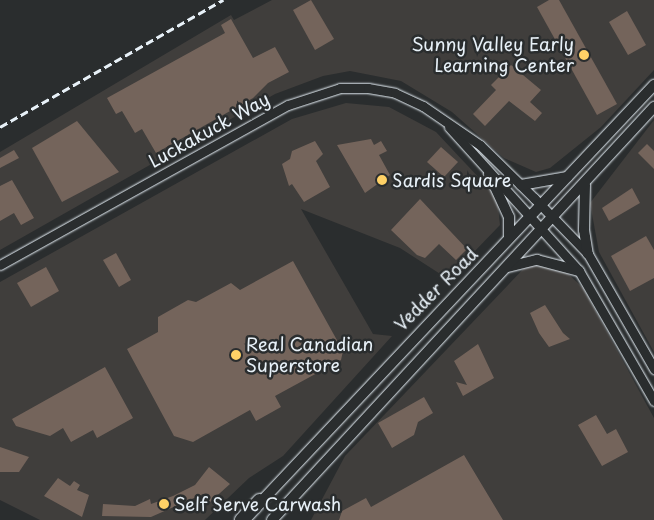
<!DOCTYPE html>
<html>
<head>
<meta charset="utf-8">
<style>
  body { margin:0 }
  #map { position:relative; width:654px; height:520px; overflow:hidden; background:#2a2d2e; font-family:"Playpen Sans",sans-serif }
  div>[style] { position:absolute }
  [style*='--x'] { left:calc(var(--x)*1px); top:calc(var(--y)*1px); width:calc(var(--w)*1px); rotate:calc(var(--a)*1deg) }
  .built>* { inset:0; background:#403e3c }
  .building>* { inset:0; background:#74645b }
  .roads { filter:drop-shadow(0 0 1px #e8f1f8) drop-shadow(0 0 1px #e8f1f8) }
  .tertiary>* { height:9px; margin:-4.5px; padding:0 4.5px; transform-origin:4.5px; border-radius:4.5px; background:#2a2d2e }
  .secondary>* { height:10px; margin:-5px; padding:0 5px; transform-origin:5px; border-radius:5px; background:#2a2d2e }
  .motorway>* { height:14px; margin:-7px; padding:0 7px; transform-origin:7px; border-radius:7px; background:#2a2d2e }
  .rail>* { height:2.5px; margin-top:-1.25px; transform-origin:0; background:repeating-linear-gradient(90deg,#e8f1f8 0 8px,transparent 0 12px) }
  .dots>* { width:14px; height:14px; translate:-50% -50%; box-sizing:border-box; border:2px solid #2a2d2e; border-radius:50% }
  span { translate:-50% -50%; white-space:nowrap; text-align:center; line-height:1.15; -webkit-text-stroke:5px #2a2d2e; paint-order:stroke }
  .poi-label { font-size:18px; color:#e8f1f8 }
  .right { translate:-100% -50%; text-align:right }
  .left { translate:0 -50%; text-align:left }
  .street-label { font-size:18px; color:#e8f1f8 }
</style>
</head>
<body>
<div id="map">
  <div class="built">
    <div style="clip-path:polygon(272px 0,654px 0,654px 70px,601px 127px,550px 168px,536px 172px,504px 158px,452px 112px,401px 81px,350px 71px,323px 76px,275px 94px,0 250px,0 152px,231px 15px,234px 20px)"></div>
    <div style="clip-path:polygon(346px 103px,389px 107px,436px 132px,497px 197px,500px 225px,448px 279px,400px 248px,301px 209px,373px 334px,392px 336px,283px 456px,249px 478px,205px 520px,40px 520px,0 500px,0 282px,292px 119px)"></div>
    <div style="clip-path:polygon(654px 120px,654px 352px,599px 252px,590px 203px)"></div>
    <div style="clip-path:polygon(528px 264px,560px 266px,583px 288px,654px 418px,654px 520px,311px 520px,345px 456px)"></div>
  </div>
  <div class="building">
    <div style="clip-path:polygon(311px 0,334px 39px,315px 50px,293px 10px)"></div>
    <div style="clip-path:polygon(549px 0,559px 0,617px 104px,597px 115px,537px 7px)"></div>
    <div style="clip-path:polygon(627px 11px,646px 45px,628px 55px,609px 22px)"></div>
    <div style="clip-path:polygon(231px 19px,253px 58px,275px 47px,289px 72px,268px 83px,253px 98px,156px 153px,142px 129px,135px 133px,122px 111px,116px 114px,107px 98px,225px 33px,221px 25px)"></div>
    <div style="clip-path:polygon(511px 65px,541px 90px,530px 102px,542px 113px,535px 121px,509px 101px,485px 126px,473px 114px,496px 90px,491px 85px)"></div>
    <div style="clip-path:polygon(77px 121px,119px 172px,62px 202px,32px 148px)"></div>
    <div style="clip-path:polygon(371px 139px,374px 145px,381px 141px,387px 151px,379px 155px,390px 175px,365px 193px,337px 145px)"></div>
    <div style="clip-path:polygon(315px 141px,323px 154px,316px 161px,330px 187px,304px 202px,292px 184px,289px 186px,282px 164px,290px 159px,292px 151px)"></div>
    <div style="clip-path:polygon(647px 144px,654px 151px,654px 169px,638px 153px)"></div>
    <div style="clip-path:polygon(441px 147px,458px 162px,444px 177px,427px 162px)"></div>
    <div style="clip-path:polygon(14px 150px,19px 158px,0 168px,0 158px)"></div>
    <div style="clip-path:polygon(12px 180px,34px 218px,21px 225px,14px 213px,0 221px,0 186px)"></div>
    <div style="clip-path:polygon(632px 188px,640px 203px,609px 221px,602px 208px)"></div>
    <div style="clip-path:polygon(420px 199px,467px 249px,456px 260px,439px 244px,425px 258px,417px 255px,391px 230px)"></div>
    <div style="clip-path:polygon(646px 236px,654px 250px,654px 278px,630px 291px,611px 256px)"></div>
    <div style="clip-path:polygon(116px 253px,131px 280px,119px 287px,103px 260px)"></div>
    <div style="clip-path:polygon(293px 261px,343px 351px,341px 360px,275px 396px,281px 407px,256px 421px,250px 410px,193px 442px,174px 436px,127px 349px,158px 332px,158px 317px,188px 300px,196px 302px,231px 283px,240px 290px)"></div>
    <div style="clip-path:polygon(46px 267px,59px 291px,31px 307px,17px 283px)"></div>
    <div style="clip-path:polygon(545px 305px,563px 333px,570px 339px,549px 347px,539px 333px,530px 313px)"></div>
    <div style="clip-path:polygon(478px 344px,494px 378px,463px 396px,456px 382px,467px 385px,454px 361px)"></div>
    <div style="clip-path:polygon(105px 367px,133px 418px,97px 438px,93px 430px,71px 442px,63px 428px,50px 436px,16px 426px,12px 419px)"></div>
    <div style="clip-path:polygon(424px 397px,433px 413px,418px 422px,414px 435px,392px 448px,378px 423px)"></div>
    <div style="clip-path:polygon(596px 415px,607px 434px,616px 429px,628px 452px,602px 466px,578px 425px)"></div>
    <div style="clip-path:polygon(0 447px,29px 457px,19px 472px,0 472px)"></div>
    <div style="clip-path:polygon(464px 455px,503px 520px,339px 520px,342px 511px,366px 498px,371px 507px)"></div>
    <div style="clip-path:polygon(209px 467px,230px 484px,210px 502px,203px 494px,151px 517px,102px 516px,103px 504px,135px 506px,150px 499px,151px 504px,173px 496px,195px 485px)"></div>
    <div style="clip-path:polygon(58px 478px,70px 486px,74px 481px,80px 485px,77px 490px,89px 495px,82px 517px,44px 496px)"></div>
  </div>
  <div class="roads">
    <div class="tertiary">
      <div style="--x:449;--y:127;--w:194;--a:47.9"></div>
      <div style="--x:579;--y:271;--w:150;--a:60"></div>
      <div style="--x:0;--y:265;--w:329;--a:-29.1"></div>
      <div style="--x:288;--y:105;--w:55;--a:-18.1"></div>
      <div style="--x:340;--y:88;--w:28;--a:0"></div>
      <div style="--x:368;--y:88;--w:27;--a:10"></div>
      <div style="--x:395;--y:93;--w:31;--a:25"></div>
      <div style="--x:423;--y:106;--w:69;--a:34.4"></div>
      <div style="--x:480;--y:145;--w:76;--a:44.5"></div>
      <div style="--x:534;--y:198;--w:78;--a:46"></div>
      <div style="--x:588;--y:254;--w:133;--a:60.1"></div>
    </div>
    <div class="secondary">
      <div style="--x:489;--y:174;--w:47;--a:65.1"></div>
      <div style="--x:509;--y:217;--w:21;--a:90"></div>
      <div style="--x:521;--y:185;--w:47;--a:-9.9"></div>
      <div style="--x:585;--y:185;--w:45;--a:91.3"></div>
      <div style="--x:584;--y:230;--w:24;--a:81"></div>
      <div style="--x:508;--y:267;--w:30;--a:-14"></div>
      <div style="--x:537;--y:260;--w:43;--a:14.7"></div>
      <div style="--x:257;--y:506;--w:579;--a:-46.68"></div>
      <div style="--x:272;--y:520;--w:563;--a:-47.23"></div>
    </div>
    <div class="motorway">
      <div style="--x:242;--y:520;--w:26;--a:-47"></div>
    </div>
  </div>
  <div class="rail">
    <div style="--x:0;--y:127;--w:257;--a:-29.7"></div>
  </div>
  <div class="dots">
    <div style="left:584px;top:55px;background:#ffd166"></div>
    <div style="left:382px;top:180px;background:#ffd166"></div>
    <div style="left:236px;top:355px;background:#ffd166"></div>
    <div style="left:164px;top:504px;background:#ffd166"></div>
  </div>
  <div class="poi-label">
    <span class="right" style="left:574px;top:55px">Sunny Valley Early<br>Learning Center</span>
    <span class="left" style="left:392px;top:180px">Sardis Square</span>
    <span class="left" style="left:246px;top:355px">Real Canadian<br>Superstore</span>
    <span class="left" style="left:174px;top:504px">Self Serve Carwash</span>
  </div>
  <div class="street-label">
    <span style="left:209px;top:130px;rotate:-29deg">Luckakuck Way</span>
    <span style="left:436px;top:289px;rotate:-45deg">Vedder Road</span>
  </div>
</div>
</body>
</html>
